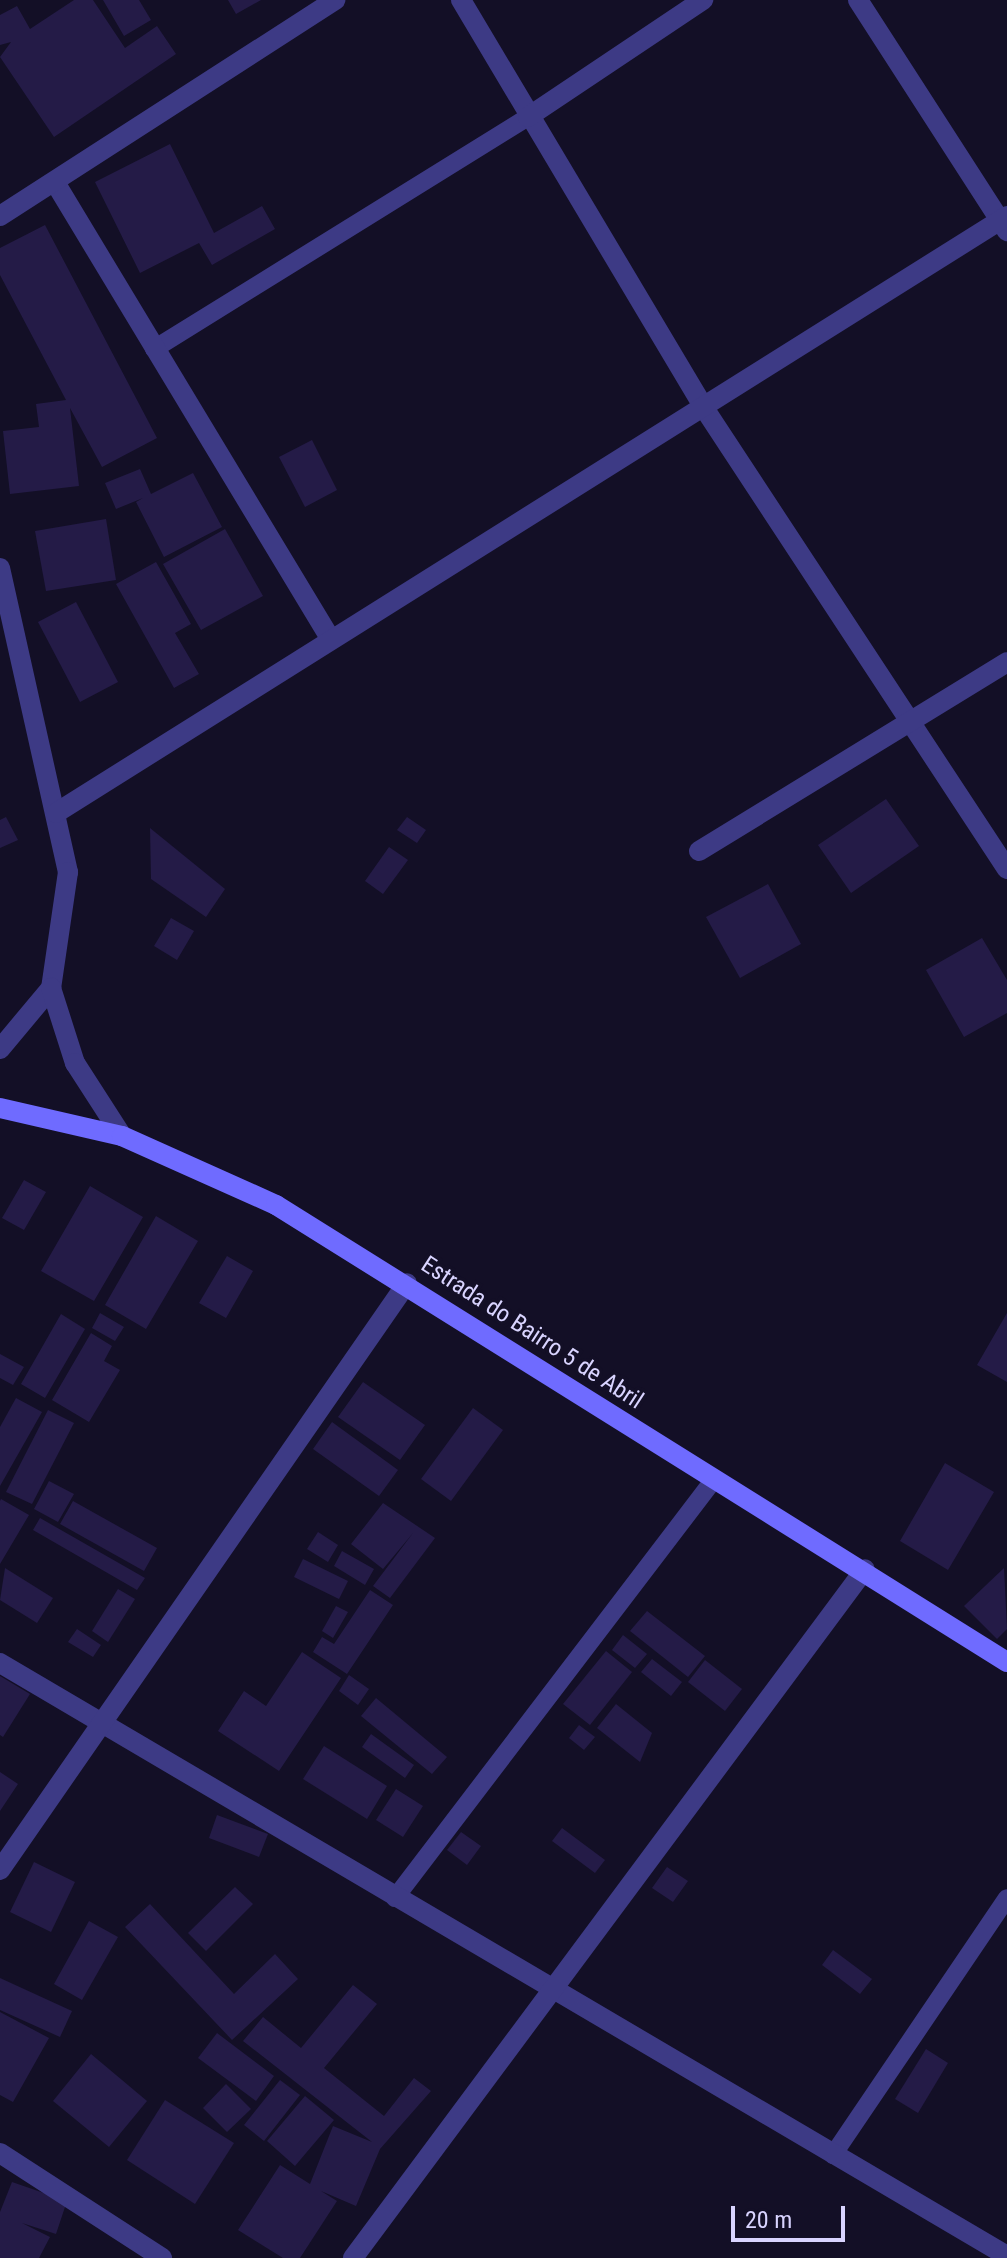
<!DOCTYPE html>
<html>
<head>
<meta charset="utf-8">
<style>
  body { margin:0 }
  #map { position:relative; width:1007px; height:2258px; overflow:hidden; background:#130f26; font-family:"Roboto Condensed",sans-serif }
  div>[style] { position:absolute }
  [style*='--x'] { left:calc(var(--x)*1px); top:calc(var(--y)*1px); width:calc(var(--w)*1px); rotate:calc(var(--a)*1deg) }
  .building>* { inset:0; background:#241b47 }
  .lane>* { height:18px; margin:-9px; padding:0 9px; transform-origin:9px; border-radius:9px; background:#3d3a85 }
  .street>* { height:20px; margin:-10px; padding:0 10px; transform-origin:10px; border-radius:10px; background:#3d3a85 }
  .secondary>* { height:20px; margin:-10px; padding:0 10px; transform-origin:10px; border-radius:10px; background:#6f6bff }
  span { translate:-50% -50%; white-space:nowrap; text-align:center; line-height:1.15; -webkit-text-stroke:7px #130f26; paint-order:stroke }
  .street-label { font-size:24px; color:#d9d4ff }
  .scale { position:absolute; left:731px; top:2206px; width:114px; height:36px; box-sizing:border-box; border:4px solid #d9d4ff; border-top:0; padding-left:10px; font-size:24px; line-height:28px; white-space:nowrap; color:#d9d4ff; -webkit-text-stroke:6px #130f26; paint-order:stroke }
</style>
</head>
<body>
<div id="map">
  <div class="building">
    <div style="clip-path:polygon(74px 0,93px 0,125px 48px,157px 26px,176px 54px,54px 137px,0 57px,11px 42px,0 45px,0 15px,17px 6px,30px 29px)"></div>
    <div style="clip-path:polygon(103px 0,139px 0,151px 20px,124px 36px)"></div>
    <div style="clip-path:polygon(228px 0,261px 0,236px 14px)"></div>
    <div style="clip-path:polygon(170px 144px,214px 233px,262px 206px,275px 229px,212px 265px,199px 243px,140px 273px,95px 182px)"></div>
    <div style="clip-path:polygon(45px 225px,157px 438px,102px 467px,70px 408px,79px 486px,10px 494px,3px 431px,39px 427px,36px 404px,66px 400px,0 275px,0 248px)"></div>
    <div style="clip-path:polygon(312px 440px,337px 490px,305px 507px,279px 457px)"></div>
    <div style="clip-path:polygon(140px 469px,151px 494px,193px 473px,222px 527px,164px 557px,136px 502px,143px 498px,116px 509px,105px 483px)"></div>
    <div style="clip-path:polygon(106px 519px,116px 580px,46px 591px,35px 531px)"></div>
    <div style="clip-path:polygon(225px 529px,263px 596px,201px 630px,163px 564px)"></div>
    <div style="clip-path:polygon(156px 562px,191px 624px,175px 633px,199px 674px,174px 688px,116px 584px)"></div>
    <div style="clip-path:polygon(76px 602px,118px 682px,80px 702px,38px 622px)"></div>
    <div style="clip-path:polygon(886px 799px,919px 846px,851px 893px,818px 845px)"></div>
    <div style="clip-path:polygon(6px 817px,18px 840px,0 848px,0 820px)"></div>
    <div style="clip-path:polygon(407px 817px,426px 830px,417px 843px,397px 830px)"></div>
    <div style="clip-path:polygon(150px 828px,225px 889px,206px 917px,151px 879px)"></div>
    <div style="clip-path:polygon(389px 847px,408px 860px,383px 894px,365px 881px)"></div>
    <div style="clip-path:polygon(768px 884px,801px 944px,740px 978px,706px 917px)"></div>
    <div style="clip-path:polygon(171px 918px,194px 931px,177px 960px,154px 946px)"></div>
    <div style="clip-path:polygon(982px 938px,1007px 980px,1007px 1013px,964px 1037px,926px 970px)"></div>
    <div style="clip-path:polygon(24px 1180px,46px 1192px,24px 1230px,2px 1218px)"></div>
    <div style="clip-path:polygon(90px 1186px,143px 1217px,94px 1301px,41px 1271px)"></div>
    <div style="clip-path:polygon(156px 1216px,198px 1241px,146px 1329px,105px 1305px)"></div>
    <div style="clip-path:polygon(227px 1256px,253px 1271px,226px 1318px,199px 1303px)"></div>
    <div style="clip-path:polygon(100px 1313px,124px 1327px,115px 1341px,92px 1328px)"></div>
    <div style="clip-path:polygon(1007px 1313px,1007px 1382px,977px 1365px)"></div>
    <div style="clip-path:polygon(61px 1314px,85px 1329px,45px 1398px,21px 1384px)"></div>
    <div style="clip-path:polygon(91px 1333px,112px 1346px,104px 1361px,120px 1370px,89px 1422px,52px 1400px)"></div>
    <div style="clip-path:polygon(0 1354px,24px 1367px,13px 1385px,0 1378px)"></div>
    <div style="clip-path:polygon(363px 1382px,425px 1425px,400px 1460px,338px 1417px)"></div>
    <div style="clip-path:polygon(16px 1398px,42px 1412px,0 1486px,0 1427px)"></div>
    <div style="clip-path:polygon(473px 1408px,503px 1430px,451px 1501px,421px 1479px)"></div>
    <div style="clip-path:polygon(48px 1410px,74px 1423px,32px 1504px,6px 1492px)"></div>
    <div style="clip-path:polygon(332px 1422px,398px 1470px,379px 1496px,313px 1449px)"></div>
    <div style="clip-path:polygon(945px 1463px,994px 1492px,948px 1570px,900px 1541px)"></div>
    <div style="clip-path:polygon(49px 1481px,74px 1494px,58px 1522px,34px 1509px)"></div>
    <div style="clip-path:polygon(1px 1499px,29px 1515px,0 1564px,0 1501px)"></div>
    <div style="clip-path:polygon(73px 1501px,157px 1548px,144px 1571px,60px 1524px)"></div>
    <div style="clip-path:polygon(383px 1503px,435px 1538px,390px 1598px,373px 1586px,413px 1533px,383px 1569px,351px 1544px)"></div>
    <div style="clip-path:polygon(40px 1518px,145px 1578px,137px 1590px,33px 1530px)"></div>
    <div style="clip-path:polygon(318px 1532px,338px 1545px,328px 1562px,307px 1549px)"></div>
    <div style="clip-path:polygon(342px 1551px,374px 1569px,365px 1585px,334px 1566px)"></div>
    <div style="clip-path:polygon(303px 1559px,348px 1581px,339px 1599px,294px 1577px)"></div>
    <div style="clip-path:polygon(5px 1568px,53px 1598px,37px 1623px,0 1600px)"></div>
    <div style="clip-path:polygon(1004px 1568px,1007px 1629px,997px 1639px,964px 1606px)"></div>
    <div style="clip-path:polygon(118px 1589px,135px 1599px,108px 1642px,92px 1631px)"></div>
    <div style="clip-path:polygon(370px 1590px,393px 1605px,347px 1674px,313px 1652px,322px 1637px,334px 1644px)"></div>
    <div style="clip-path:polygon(336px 1606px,348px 1612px,333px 1638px,322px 1631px)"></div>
    <div style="clip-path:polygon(647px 1611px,705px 1656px,688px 1677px,630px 1631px)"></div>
    <div style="clip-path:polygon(77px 1629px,101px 1645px,93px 1657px,68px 1642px)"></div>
    <div style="clip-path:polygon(623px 1635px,647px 1654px,635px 1668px,612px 1650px)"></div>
    <div style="clip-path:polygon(606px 1651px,632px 1672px,590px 1725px,563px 1704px)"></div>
    <div style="clip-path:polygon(302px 1652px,341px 1678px,279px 1771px,218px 1731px,244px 1691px,266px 1706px)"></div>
    <div style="clip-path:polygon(652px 1659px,682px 1682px,671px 1696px,641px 1672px)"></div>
    <div style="clip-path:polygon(705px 1660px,742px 1689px,725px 1711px,688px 1682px)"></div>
    <div style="clip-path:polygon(349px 1675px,369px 1689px,358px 1705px,339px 1691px)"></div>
    <div style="clip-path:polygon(0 1676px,30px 1694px,3px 1737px,0 1735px)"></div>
    <div style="clip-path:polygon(376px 1698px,447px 1757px,432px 1774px,361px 1716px)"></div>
    <div style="clip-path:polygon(616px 1704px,652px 1733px,640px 1762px,597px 1728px)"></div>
    <div style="clip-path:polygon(579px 1725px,595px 1737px,584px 1750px,569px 1738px)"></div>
    <div style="clip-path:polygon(371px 1734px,414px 1765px,405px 1778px,362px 1747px)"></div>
    <div style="clip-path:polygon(324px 1746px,387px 1786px,367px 1819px,303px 1779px)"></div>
    <div style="clip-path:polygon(0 1772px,18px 1784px,0 1811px)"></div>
    <div style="clip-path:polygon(396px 1789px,423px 1806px,403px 1837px,376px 1820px)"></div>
    <div style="clip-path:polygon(217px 1815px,268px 1834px,259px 1857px,209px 1838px)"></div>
    <div style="clip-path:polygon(562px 1828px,605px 1860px,595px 1873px,552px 1841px)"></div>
    <div style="clip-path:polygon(461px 1832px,481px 1846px,467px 1865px,447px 1850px)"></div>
    <div style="clip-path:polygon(34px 1862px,75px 1882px,51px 1932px,10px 1912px)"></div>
    <div style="clip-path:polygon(667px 1867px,688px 1881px,673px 1902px,652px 1888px)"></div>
    <div style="clip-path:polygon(235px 1887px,253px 1904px,206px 1951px,188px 1933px)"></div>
    <div style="clip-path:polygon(150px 1904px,234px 1994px,275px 1954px,298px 1979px,232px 2040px,125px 1927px)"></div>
    <div style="clip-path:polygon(89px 1921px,118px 1937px,82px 2000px,54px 1984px)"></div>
    <div style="clip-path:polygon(833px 1950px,872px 1979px,860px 1994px,822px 1965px)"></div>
    <div style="clip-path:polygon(0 1978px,72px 2011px,60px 2037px,0 2010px)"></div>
    <div style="clip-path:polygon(353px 1985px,377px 2004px,324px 2068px,384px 2116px,414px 2078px,431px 2091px,380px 2149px,356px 2206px,321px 2191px,337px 2201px,300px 2258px,283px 2258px,238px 2230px,280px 2165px,310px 2184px,333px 2126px,372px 2142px,243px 2041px,263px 2017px,301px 2048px)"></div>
    <div style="clip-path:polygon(0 2012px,49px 2038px,13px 2102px,0 2095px)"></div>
    <div style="clip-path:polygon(217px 2033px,274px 2076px,256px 2101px,198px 2058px)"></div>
    <div style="clip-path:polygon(926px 2049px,948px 2063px,918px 2113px,895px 2099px)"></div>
    <div style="clip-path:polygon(91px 2054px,147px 2101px,109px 2147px,53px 2101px)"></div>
    <div style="clip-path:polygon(280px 2080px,300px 2095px,264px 2141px,244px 2125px)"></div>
    <div style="clip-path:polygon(226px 2084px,251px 2109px,227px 2132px,203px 2108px)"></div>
    <div style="clip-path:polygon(305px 2096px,334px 2120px,295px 2166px,267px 2141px)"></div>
    <div style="clip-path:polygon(165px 2100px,234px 2143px,195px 2204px,127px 2160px)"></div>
    <div style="clip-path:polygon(12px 2182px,67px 2201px,56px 2234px,22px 2223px,50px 2237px,39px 2258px,0 2258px,0 2212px)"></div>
  </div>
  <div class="lane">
    <div style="--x:154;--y:349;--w:440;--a:-31.8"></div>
    <div style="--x:395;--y:1898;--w:523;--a:-52.69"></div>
    <div style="--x:833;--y:2155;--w:310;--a:-55.9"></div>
  </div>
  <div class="street">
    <div style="--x:461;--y:0;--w:478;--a:59.2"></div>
    <div style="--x:706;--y:411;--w:548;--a:56.69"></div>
    <div style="--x:858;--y:0;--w:275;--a:57.2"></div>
    <div style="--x:528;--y:117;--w:211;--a:-33.8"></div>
    <div style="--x:56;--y:184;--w:530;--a:58.89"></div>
    <div style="--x:0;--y:216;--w:399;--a:-32.8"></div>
    <div style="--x:0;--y:568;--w:312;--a:77.4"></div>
    <div style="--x:68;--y:872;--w:117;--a:98.3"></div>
    <div style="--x:56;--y:813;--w:1123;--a:-32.12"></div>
    <div style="--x:699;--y:851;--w:361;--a:-31.5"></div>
    <div style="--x:0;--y:1049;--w:80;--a:-50.1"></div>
    <div style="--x:51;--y:988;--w:79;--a:72.3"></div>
    <div style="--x:75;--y:1063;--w:87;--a:57.2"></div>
    <div style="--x:0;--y:1663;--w:1169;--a:30.49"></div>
    <div style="--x:0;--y:1870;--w:714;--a:-55.26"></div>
    <div style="--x:0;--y:2153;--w:193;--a:32.9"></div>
    <div style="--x:353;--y:2258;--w:858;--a:-53.38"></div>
  </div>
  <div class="secondary">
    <div style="--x:0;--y:1108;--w:125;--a:12.9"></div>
    <div style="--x:122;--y:1136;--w:169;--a:24.1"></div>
    <div style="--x:276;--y:1205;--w:862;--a:32.01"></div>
  </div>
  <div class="street-label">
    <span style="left:532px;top:1333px;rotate:33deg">Estrada do Bairro 5 de Abril</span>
  </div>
  <div class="scale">20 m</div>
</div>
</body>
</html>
